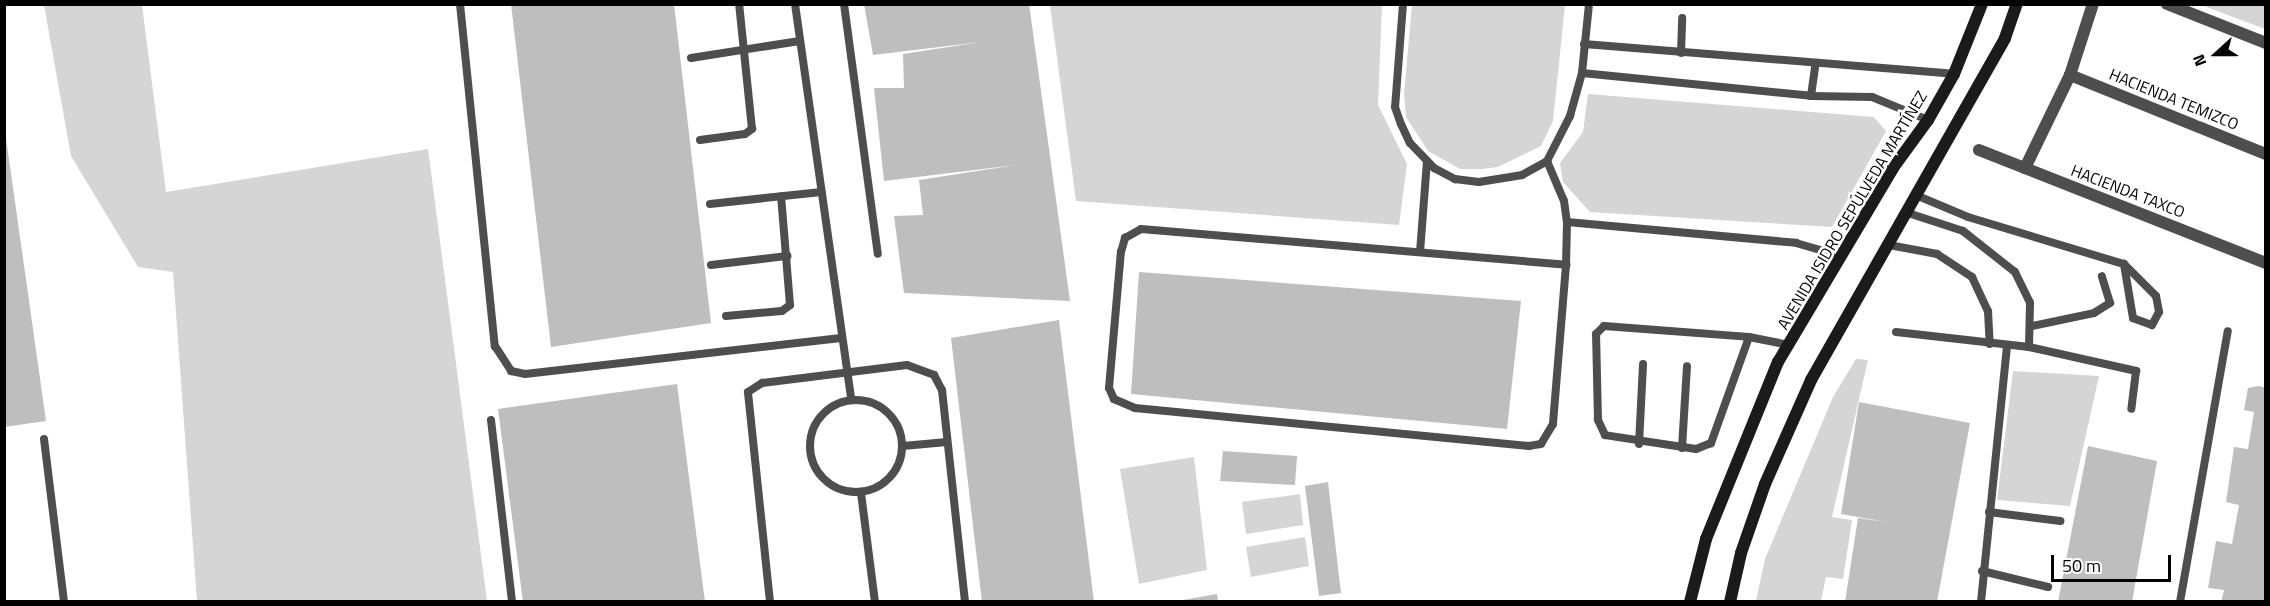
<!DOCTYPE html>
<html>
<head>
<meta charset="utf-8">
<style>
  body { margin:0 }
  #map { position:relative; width:2270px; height:606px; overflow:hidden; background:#fff; font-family:"Titillium Web",sans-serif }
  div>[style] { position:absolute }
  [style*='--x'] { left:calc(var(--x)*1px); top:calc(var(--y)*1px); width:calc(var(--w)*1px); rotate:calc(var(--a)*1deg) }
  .green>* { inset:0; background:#d5d5d5 }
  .building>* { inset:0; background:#bebebe }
  .service>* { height:8px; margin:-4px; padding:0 4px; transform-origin:4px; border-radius:4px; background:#4e4e4e }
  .service>.ring { margin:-4px; padding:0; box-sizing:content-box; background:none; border:8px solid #4e4e4e; border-radius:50% }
  .minor>* { height:12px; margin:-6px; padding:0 6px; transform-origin:6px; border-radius:6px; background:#4e4e4e }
  .secondary>* { height:12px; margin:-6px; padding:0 6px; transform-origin:6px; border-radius:6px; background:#1b1b1b }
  span { translate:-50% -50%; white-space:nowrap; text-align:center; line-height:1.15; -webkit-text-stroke:5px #fff; paint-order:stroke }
  .street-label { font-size:16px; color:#000 }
  .frame { position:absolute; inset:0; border:6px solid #000; pointer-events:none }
  .north { position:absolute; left:2186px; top:24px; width:60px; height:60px; -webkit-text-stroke:4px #fff; paint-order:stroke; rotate:249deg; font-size:16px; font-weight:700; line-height:24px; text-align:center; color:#000 }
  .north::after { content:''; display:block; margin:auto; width:21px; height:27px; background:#000; clip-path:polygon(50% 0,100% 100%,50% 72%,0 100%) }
  .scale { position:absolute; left:2051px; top:555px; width:120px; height:27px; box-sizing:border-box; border:3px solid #000; border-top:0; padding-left:8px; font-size:18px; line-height:21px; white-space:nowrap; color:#000; -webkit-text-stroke:4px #fff; paint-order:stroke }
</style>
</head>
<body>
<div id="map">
  <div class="green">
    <div style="clip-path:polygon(44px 5px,142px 5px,166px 192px,428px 149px,487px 601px,197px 601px,173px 272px,138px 267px,71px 156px)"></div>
    <div style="clip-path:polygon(1050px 5px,1382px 5px,1378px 105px,1407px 164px,1399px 225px,1076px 201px)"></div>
    <div style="clip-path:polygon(1412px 5px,1565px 5px,1553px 121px,1541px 146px,1498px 167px,1482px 169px,1460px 169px,1428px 151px,1406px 117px,1404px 94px)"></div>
    <div style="clip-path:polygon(2201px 5px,2265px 5px,2265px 29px)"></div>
    <div style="clip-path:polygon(1588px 94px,1874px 117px,1886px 131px,1832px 227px,1590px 212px,1563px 182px,1560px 163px,1583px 132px)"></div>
    <div style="clip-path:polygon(1856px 359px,1868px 360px,1832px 517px,1852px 520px,1843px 579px,1826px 577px,1821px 601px,1756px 601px,1765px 559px,1833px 397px)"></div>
    <div style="clip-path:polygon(2013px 371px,2099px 376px,2070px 506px,1997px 500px)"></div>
    <div style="clip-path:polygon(1194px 457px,1207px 570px,1139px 584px,1120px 469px)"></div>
    <div style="clip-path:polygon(1300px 494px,1303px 525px,1246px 534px,1242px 502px)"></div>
    <div style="clip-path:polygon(1305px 537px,1309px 566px,1251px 577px,1246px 547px)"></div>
  </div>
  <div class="building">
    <div style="clip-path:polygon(511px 4px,674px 4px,711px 323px,551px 347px)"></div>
    <div style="clip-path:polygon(864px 4px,1029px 4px,1070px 301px,904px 293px,894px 216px,923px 215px,919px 180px,1016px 165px,884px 181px,874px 88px,904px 88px,903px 54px,981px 42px,873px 55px)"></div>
    <div style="clip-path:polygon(4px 124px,46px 421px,4px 427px)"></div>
    <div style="clip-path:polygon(1139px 272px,1521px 301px,1507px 429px,1131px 394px)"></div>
    <div style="clip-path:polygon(1059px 320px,1094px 602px,982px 602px,951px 338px)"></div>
    <div style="clip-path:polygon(677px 384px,705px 602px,523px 602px,498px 409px)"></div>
    <div style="clip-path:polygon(2259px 386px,2266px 388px,2266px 602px,2221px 602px,2224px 590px,2208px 588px,2216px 541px,2232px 544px,2239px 505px,2226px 502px,2234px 447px,2248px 449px,2254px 412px,2244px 410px,2248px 388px)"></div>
    <div style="clip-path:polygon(1859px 402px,1970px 423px,1937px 602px,1845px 602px,1858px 518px,1887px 522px,1841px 514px)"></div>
    <div style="clip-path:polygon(2088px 446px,2157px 461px,2132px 602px,2058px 602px)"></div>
    <div style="clip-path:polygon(1223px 451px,1297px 456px,1295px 485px,1220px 481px)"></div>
    <div style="clip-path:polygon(1328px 482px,1341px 593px,1319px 596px,1305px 486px)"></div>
    <div style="clip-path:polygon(1217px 594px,1218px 602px,1183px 602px,1183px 600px)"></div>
  </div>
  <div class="service">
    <div style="--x:460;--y:4;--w:344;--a:84.2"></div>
    <div style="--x:495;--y:346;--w:30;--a:57"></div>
    <div style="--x:511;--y:371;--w:14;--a:12"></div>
    <div style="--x:525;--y:374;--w:318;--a:-6.5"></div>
    <div style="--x:795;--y:4;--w:399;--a:81.9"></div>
    <div style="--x:844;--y:4;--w:252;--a:82.3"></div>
    <div style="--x:1403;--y:4;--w:103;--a:94.4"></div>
    <div style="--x:1395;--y:107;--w:18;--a:71"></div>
    <div style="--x:1401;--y:124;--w:21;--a:65"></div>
    <div style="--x:1410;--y:143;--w:35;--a:46"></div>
    <div style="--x:1434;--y:168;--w:24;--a:28"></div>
    <div style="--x:1455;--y:179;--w:24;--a:7"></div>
    <div style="--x:1479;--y:182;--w:44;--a:-9.2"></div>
    <div style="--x:1522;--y:175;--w:29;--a:-29"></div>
    <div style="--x:1547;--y:161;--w:51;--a:-62.9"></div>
    <div style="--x:1570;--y:116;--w:45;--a:-74.4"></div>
    <div style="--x:1582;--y:73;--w:69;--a:-84.2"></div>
    <div style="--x:1584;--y:44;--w:371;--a:4.6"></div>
    <div style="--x:1681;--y:53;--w:35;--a:-88"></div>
    <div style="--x:691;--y:58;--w:110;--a:-8.9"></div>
    <div style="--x:1582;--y:73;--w:230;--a:5.7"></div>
    <div style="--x:1811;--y:96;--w:61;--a:0.9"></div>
    <div style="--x:1872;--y:97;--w:61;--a:22.3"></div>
    <div style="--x:1811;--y:96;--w:30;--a:-82"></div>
    <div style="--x:700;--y:140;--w:45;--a:-7.6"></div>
    <div style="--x:745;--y:134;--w:9;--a:-36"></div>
    <div style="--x:752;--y:129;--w:126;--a:-95.9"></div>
    <div style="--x:1547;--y:161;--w:43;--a:67"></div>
    <div style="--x:1564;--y:201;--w:21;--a:82"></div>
    <div style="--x:1567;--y:222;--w:43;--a:91.3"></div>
    <div style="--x:1566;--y:265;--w:160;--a:94.7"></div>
    <div style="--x:1553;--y:424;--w:23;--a:121"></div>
    <div style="--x:1541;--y:444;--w:12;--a:171"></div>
    <div style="--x:1529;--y:446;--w:396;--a:-174.5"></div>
    <div style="--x:1135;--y:408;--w:23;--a:-157"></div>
    <div style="--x:1114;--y:399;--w:12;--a:-114"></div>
    <div style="--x:1109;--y:388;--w:137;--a:-85"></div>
    <div style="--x:1121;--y:252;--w:15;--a:-74"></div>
    <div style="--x:1125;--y:238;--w:18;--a:-29"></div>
    <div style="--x:1141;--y:229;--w:427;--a:4.8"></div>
    <div style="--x:1918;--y:196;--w:54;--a:22.8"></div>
    <div style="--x:1968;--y:217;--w:163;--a:16.8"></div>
    <div style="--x:2124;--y:264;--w:45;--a:45"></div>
    <div style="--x:2156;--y:296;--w:16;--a:79"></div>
    <div style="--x:2159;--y:312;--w:15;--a:118"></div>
    <div style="--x:2152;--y:325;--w:20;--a:-160"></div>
    <div style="--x:2133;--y:318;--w:55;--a:-99.5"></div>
    <div style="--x:710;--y:204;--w:112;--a:-6.2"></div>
    <div style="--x:1908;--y:213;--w:58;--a:18.1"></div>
    <div style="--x:1963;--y:231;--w:66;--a:38.3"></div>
    <div style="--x:2015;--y:272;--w:34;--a:64"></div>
    <div style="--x:2030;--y:303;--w:44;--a:91.3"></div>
    <div style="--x:1567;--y:222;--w:230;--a:5.2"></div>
    <div style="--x:1796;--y:243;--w:47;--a:16.1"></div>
    <div style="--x:1889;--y:245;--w:49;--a:10.6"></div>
    <div style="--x:1937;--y:254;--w:42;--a:33.3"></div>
    <div style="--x:1972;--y:277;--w:38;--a:65"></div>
    <div style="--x:1988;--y:311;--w:33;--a:87"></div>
    <div style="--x:1420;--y:252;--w:91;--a:-85.6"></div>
    <div style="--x:711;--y:265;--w:77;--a:-6.8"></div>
    <div style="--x:726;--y:316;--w:56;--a:-5.1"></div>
    <div style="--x:782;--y:311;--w:10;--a:-37"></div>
    <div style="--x:790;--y:305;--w:109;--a:-94.7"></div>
    <div style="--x:1604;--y:326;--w:145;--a:4.3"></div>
    <div style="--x:1749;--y:337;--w:113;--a:109.7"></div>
    <div style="--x:1711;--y:443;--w:16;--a:158"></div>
    <div style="--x:1696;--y:449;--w:92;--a:-171.3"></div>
    <div style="--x:1605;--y:435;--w:17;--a:-115"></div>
    <div style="--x:1598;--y:420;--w:86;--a:-91.3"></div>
    <div style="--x:1596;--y:334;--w:11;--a:-45"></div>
    <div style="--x:2032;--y:326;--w:63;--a:-11.8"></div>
    <div style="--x:2094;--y:313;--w:19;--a:-32"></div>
    <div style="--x:2110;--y:303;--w:28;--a:-107"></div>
    <div style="--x:1896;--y:332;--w:134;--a:6.4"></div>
    <div style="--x:2029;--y:347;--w:110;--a:12.6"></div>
    <div style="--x:2136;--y:371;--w:38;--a:97"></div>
    <div style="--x:1749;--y:337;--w:41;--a:11.3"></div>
    <div class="ring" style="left:810px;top:400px;width:84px;height:84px"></div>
    <div style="--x:491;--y:420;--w:183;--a:83.4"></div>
    <div style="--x:44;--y:439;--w:164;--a:83"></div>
    <div style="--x:1639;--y:444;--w:80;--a:-87.1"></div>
    <div style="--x:903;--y:446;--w:44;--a:-5.2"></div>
    <div style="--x:1682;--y:448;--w:82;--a:-86.5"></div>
    <div style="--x:861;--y:493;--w:110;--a:82.7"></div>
    <div style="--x:1989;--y:512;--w:72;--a:7.2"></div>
    <div style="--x:1982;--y:571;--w:68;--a:13.6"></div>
    <div style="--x:770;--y:602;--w:211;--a:-96"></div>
    <div style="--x:748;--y:392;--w:17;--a:-33"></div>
    <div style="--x:762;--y:383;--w:146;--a:-7.1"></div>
    <div style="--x:907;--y:365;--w:29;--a:20"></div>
    <div style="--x:934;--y:375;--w:17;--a:62"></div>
    <div style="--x:942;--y:390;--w:213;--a:83.8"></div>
    <div style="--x:1981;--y:602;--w:258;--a:-84.2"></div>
    <div style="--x:2180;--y:602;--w:275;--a:-80"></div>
  </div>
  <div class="minor">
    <div style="--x:2167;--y:4;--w:106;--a:21.5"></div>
    <div style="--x:2070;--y:75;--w:211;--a:22"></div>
    <div style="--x:1979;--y:150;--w:308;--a:21.5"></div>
    <div style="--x:2025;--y:168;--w:103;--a:-64.2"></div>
    <div style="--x:2070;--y:75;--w:75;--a:-72.1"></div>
  </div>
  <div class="secondary">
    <div style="--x:1690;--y:602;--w:65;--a:-75.7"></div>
    <div style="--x:1706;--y:539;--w:191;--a:-67.9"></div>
    <div style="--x:1778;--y:362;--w:226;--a:-59.3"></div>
    <div style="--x:1893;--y:168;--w:59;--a:-53.9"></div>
    <div style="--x:1928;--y:120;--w:53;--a:-60.5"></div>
    <div style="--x:1954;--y:74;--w:75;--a:-68.2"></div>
    <div style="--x:1730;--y:602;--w:50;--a:-77.3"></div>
    <div style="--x:1741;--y:553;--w:73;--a:-70.8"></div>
    <div style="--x:1765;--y:484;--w:114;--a:-66.1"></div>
    <div style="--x:1811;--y:380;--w:393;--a:-60.4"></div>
    <div style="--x:2005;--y:38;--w:36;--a:-71"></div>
  </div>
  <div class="street-label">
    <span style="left:2174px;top:99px;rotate:22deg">HACIENDA TEMIZCO</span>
    <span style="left:2128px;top:191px;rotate:21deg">HACIENDA TAXCO</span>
    <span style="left:1852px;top:210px;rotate:-59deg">AVENIDA ISIDRO SEPÚLVEDA MARTÍNEZ</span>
  </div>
  <div class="frame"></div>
  <div class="north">N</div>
  <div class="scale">50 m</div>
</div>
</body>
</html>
